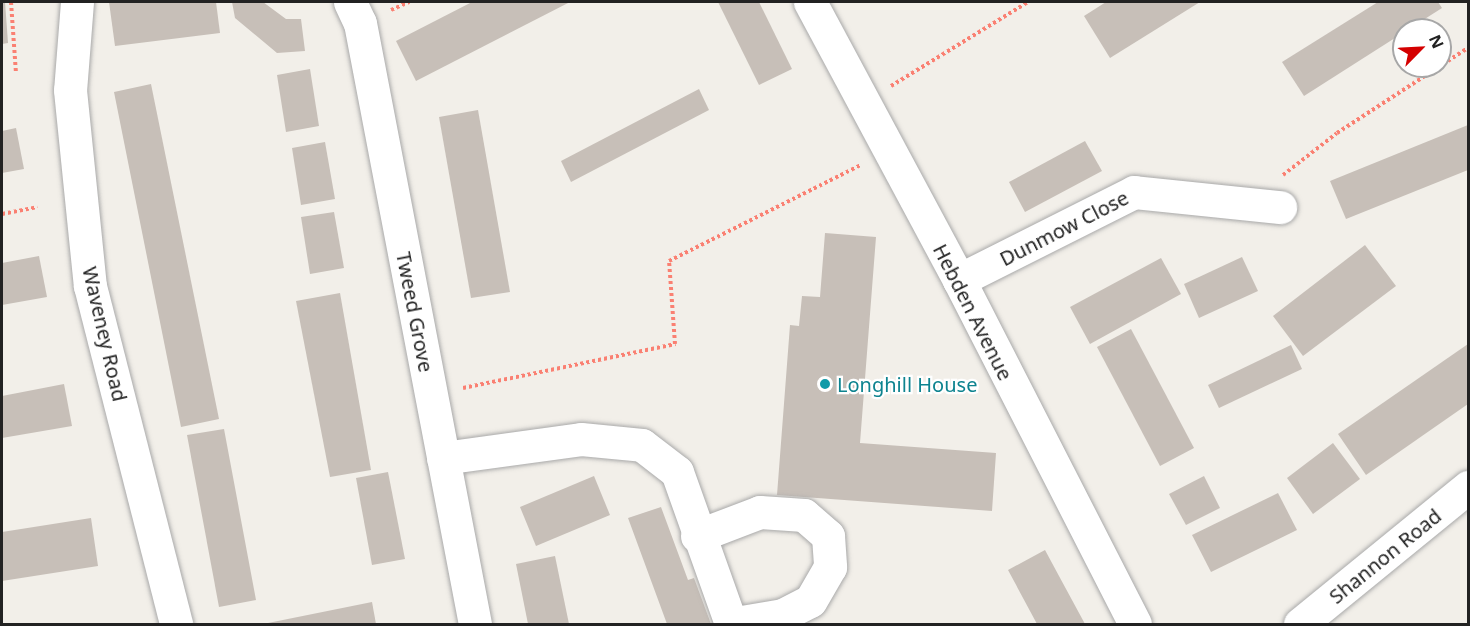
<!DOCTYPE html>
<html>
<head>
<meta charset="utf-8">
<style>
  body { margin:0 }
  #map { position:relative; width:1470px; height:626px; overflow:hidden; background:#f2efe9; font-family:"Noto Sans",sans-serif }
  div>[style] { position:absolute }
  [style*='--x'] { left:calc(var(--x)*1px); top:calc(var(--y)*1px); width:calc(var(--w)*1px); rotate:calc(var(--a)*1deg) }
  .building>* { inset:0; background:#c7bfb8 }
  .path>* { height:4px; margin-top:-2px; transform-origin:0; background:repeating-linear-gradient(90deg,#fa8072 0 3px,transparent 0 6px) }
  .roads { filter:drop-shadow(0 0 2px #a9a9a9) drop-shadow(0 0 2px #a9a9a9) }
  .minor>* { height:33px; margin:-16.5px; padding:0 16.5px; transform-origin:16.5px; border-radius:16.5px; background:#fff }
  .dots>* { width:16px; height:16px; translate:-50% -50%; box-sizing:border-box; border:3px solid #fff; border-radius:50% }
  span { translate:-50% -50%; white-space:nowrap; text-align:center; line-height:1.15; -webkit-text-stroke:4.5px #fff; paint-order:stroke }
  .street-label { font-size:20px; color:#222 }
  .culture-label { font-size:20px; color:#0d838f }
  .left { translate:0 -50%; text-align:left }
  .frame { position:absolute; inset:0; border:3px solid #222; pointer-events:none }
  .north { position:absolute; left:1392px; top:18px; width:60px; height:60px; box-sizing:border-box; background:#fff; border:2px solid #a7a7a7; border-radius:50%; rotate:66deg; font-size:16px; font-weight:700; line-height:24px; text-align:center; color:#222 }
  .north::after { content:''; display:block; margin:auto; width:21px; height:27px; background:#d40000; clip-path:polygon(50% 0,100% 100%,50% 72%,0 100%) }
</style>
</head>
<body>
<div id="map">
  <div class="building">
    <div style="clip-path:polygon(2px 2px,5px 2px,8px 43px,2px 44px)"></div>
    <div style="clip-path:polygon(109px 2px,216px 2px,220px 33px,115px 46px)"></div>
    <div style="clip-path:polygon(232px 2px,263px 2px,286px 19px,301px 19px,305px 51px,277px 53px,235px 18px)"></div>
    <div style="clip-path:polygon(472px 2px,570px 2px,416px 81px,396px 41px)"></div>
    <div style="clip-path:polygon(718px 2px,759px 2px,792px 69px,759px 85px)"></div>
    <div style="clip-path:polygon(1106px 2px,1200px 2px,1110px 58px,1084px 16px)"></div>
    <div style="clip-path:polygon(1378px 2px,1438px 2px,1442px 8px,1304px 96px,1282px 62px)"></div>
    <div style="clip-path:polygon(310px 69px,319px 126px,286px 132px,277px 75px)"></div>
    <div style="clip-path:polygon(151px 84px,219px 419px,181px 427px,114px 92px)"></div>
    <div style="clip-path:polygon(699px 89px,709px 110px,571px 182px,561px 161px)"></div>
    <div style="clip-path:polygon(478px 110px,510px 292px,471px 298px,439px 117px)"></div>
    <div style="clip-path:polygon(1468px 125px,1468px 170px,1346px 219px,1330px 181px)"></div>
    <div style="clip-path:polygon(16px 128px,24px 169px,2px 173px,2px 131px)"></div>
    <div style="clip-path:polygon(1085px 141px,1102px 171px,1025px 212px,1009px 182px)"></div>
    <div style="clip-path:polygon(325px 142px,335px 199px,301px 205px,292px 148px)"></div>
    <div style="clip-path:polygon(334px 212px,344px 268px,310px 274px,301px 217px)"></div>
    <div style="clip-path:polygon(825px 233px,876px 237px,860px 443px,996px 453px,992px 511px,777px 495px,790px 325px,799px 326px,802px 296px,820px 297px)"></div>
    <div style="clip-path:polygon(1365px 245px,1396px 286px,1303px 356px,1273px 316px)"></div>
    <div style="clip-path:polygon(39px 256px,47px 297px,2px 305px,2px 263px)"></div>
    <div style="clip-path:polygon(1242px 257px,1258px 291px,1199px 318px,1184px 284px)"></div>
    <div style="clip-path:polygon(1161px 258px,1181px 294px,1090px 344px,1070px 307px)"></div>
    <div style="clip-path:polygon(340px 293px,371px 470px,330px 477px,296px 301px)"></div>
    <div style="clip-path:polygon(1131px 329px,1194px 448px,1160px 466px,1097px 347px)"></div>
    <div style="clip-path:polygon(1468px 344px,1468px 404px,1366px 475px,1338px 434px)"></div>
    <div style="clip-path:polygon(1291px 345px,1302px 369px,1219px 408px,1208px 385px)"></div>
    <div style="clip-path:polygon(64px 384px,72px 426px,2px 438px,2px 396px)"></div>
    <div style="clip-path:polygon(224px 429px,256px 600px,219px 607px,187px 435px)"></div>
    <div style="clip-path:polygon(1333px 443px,1360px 479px,1313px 514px,1287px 478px)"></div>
    <div style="clip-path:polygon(388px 472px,405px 559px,372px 565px,356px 478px)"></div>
    <div style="clip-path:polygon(594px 476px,610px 515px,536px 546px,520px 507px)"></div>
    <div style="clip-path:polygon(1204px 476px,1220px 508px,1186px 525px,1169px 494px)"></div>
    <div style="clip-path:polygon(1278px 493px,1297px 530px,1211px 572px,1192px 535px)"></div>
    <div style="clip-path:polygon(661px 507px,688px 580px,694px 578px,711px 624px,667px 624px,628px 518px)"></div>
    <div style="clip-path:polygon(91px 518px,98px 566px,2px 581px,2px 532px)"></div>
    <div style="clip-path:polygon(1045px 550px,1059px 576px,1085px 624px,1037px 624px,1008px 570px)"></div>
    <div style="clip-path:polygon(555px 556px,569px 624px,528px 624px,516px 564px)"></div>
    <div style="clip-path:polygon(372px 602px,376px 624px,268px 624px,268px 623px)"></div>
  </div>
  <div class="path">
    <div style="--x:11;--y:2;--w:71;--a:86"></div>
    <div style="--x:391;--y:10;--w:20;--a:-24"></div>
    <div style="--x:891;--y:86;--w:161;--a:-31.5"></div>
    <div style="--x:1283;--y:175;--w:68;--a:-37.9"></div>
    <div style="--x:1337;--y:133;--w:156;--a:-33"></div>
    <div style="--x:2;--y:214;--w:36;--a:-11"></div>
    <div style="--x:463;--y:388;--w:217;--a:-11.7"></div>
    <div style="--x:675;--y:344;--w:83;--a:-94.1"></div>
    <div style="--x:669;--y:261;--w:215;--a:-26.6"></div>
  </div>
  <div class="roads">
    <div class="minor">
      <div style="--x:77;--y:2;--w:88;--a:94.5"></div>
      <div style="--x:70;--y:90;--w:197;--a:84.2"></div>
      <div style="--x:90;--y:286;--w:349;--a:75.7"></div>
      <div style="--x:350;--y:2;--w:23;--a:65"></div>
      <div style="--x:360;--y:23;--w:612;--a:79.17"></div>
      <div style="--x:810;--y:2;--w:315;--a:61.8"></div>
      <div style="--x:959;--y:280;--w:386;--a:62.9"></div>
      <div style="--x:959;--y:280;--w:196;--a:-26.7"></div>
      <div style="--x:1134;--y:192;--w:147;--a:5.9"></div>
      <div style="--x:443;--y:458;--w:139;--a:-7.8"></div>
      <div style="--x:581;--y:439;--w:61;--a:5.6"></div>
      <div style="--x:642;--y:445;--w:44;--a:37.6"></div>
      <div style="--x:677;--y:472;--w:161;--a:70.4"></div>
      <div style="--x:697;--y:536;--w:67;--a:-20.9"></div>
      <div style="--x:760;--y:512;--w:44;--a:3.9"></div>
      <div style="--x:804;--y:515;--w:32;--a:41"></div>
      <div style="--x:828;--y:536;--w:31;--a:86"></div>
      <div style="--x:830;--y:567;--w:39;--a:120"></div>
      <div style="--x:810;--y:601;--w:30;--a:153"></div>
      <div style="--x:783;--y:615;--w:54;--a:170.4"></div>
      <div style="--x:1300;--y:624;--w:217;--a:-39.2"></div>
    </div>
  </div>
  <div class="dots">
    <div style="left:825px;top:384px;background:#0f9aa8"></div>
  </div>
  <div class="street-label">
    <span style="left:1064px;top:228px;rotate:-27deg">Dunmow Close</span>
    <span style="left:415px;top:312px;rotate:79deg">Tweed Grove</span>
    <span style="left:973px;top:312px;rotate:63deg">Hebden Avenue</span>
    <span style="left:105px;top:334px;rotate:77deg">Waveney Road</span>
    <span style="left:1385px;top:556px;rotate:-39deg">Shannon Road</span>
  </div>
  <div class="culture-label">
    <span class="left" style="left:837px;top:384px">Longhill House</span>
  </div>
  <div class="frame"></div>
  <div class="north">N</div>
</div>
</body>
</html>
